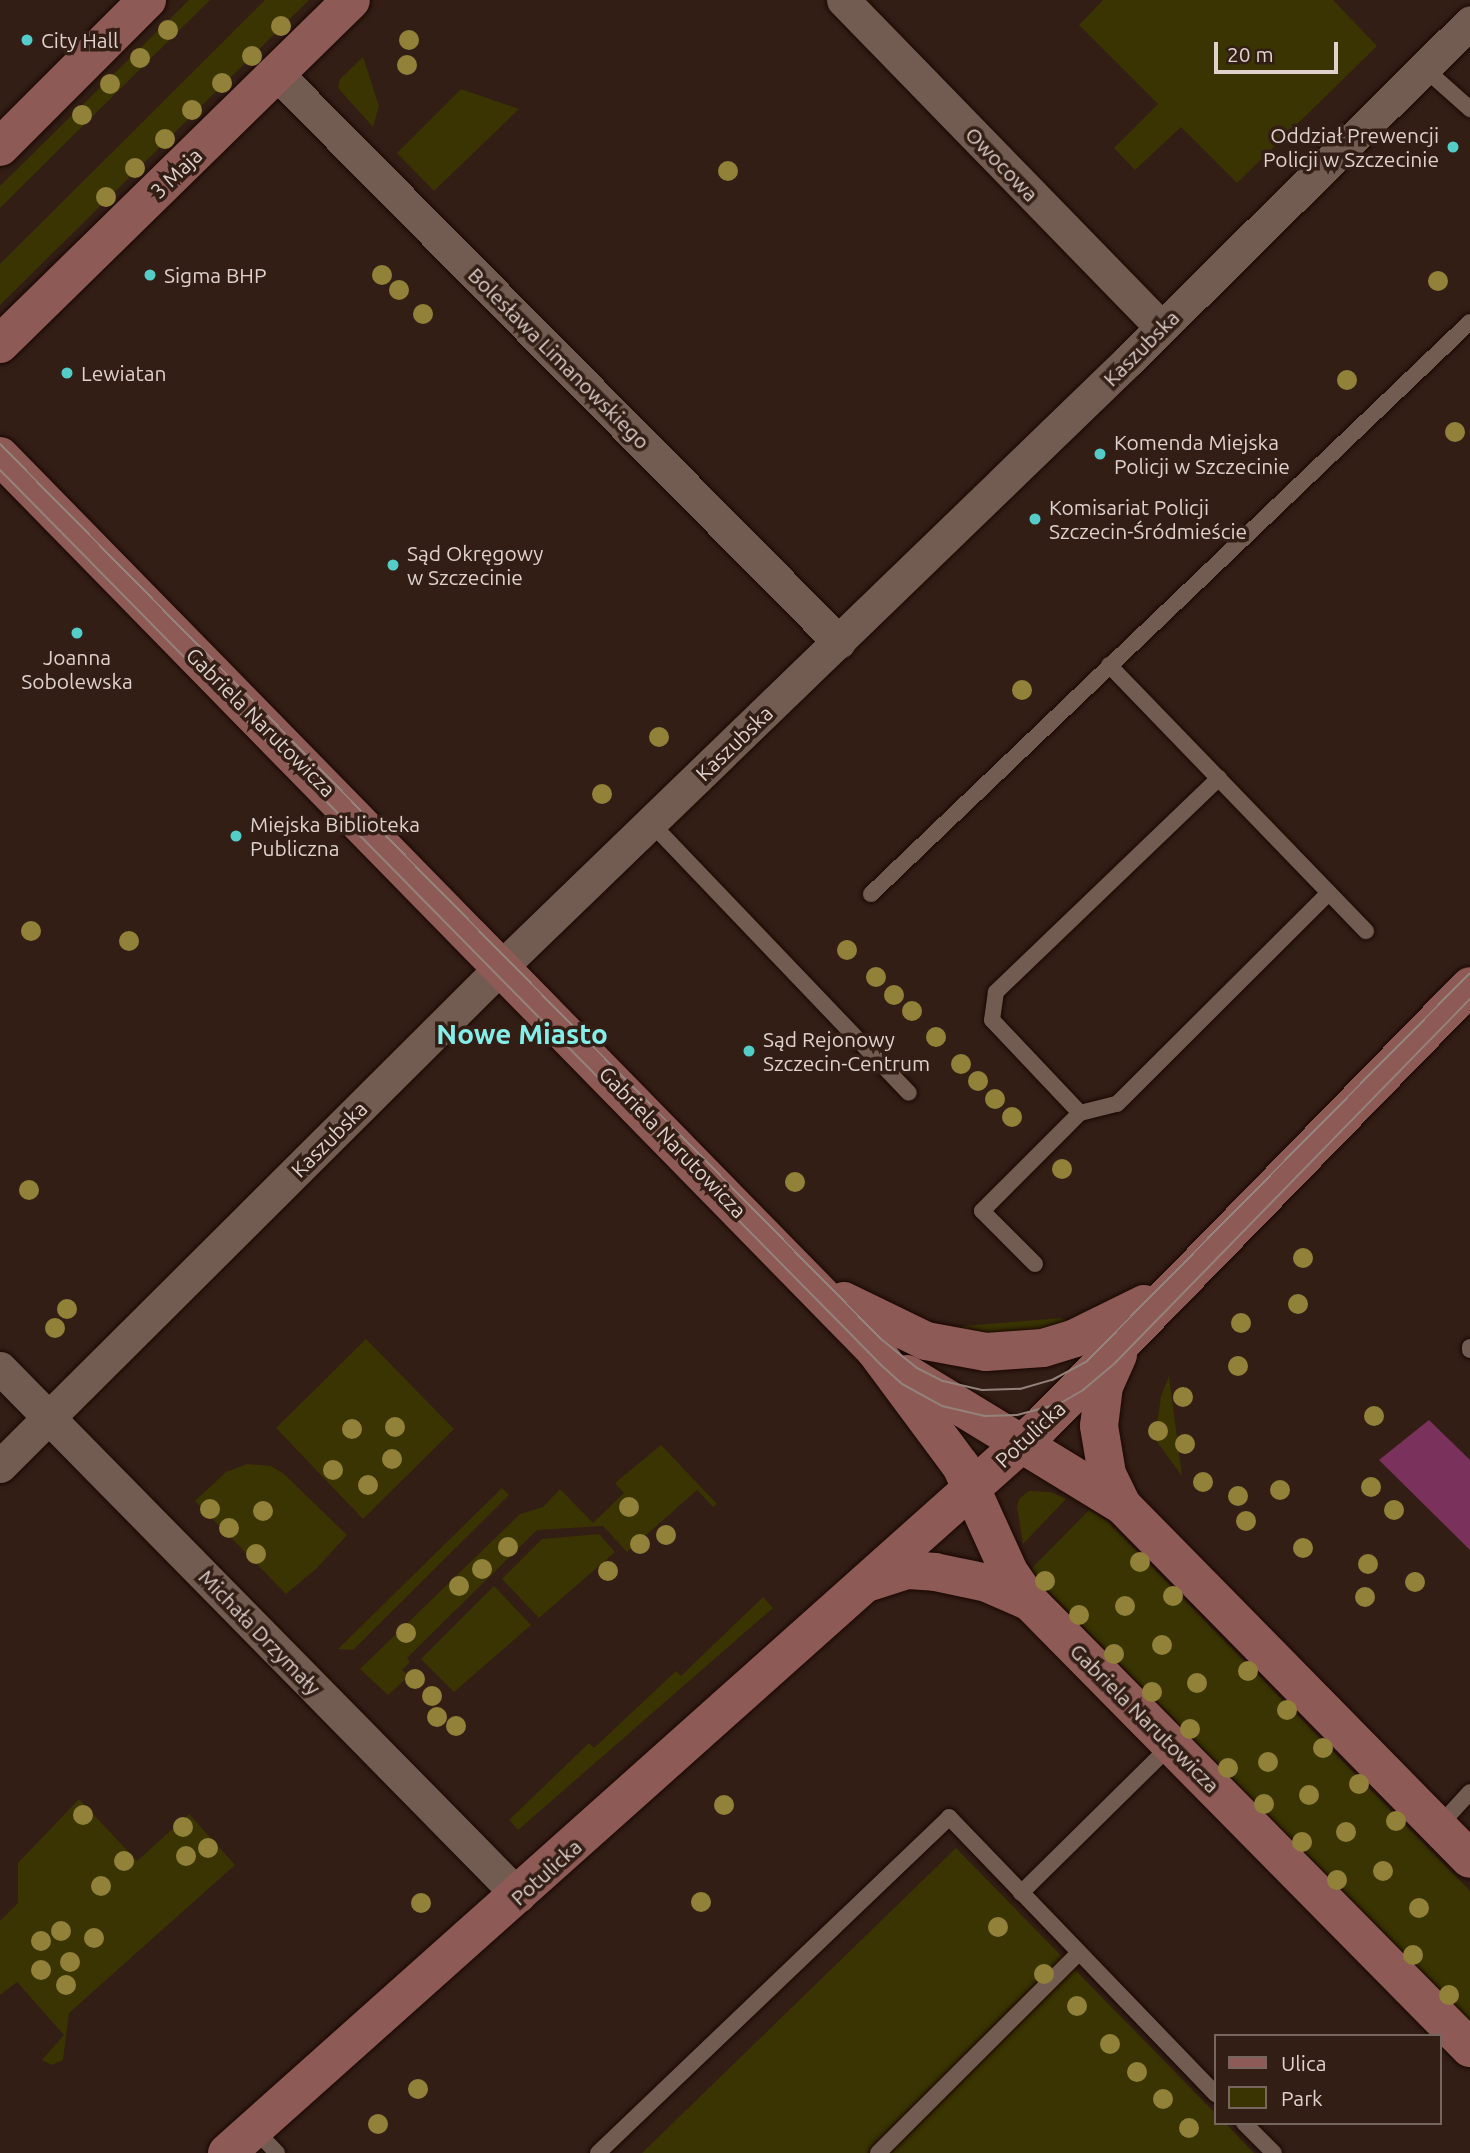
<!DOCTYPE html>
<html>
<head>
<meta charset="utf-8">
<style>
  body { margin:0 }
  #map { position:relative; width:1470px; height:2153px; overflow:hidden; background:#321e15; font-family:Ubuntu,sans-serif }
  div>[style] { position:absolute }
  [style*='--x'] { left:calc(var(--x)*1px); top:calc(var(--y)*1px); width:calc(var(--w)*1px); rotate:calc(var(--a)*1deg) }
  .green>* { inset:0; background:#393402 }
  .water>* { inset:0; background:#7a315c }
  .roads { filter:drop-shadow(0 0 2px #190702) drop-shadow(0 0 2px #190702) }
  .lane>* { height:16px; margin:-8px; padding:0 8px; transform-origin:8px; border-radius:8px; background:#725b50 }
  .street>* { height:33px; margin:-16.5px; padding:0 16.5px; transform-origin:16.5px; border-radius:16.5px; background:#725b50 }
  .secondary>* { height:38px; margin:-19px; padding:0 19px; transform-origin:19px; border-radius:19px; background:#8e5a56 }
  .tram>* { height:2px; margin:-1px; padding:0 1px; transform-origin:1px; border-radius:1px; background:#93837b }
  .trees>* { width:20px; height:20px; margin:-10px; border-radius:50%; background:#928239 }
  .dots>* { width:19px; height:19px; translate:-50% -50%; box-sizing:border-box; border:4px solid #321e15; border-radius:50% }
  span { translate:-50% -50%; white-space:nowrap; text-align:center; line-height:1.15; -webkit-text-stroke:7px #321e15; paint-order:stroke }
  .poi-label { font-size:21px; color:#dfd1cb }
  .left { translate:0 -50%; text-align:left }
  .right { translate:-100% -50%; text-align:right }
  .street-label { font-size:21px; color:#dfd1cb }
  .district-label { font-size:28px; color:#84efe9; font-weight:700 }
  .legend { position:absolute; left:1214px; top:2034px; width:228px; height:91px; box-sizing:border-box; background:#321e15; border:2px solid #77665e; margin:0; padding:9px 12px; list-style:none; font-size:21px; color:#dfd1cb }
  .legend li { display:flex; align-items:center; gap:14px; height:35px }
  .legend b { width:35px; border:2px solid #77665e }
  .scale { position:absolute; left:1214px; top:42px; width:124px; height:32px; box-sizing:border-box; border:4px solid #dfd1cb; border-top:0; padding-left:9px; font-size:21px; line-height:24px; white-space:nowrap; color:#dfd1cb; -webkit-text-stroke:5px #321e15; paint-order:stroke }
</style>
</head>
<body>
<div id="map">
  <div class="green">
    <div style="clip-path:polygon(189px 0,210px 0,0 208px,0 186px)"></div>
    <div style="clip-path:polygon(265px 0,309px 0,0 305px,0 264px)"></div>
    <div style="clip-path:polygon(1103px 0,1333px 0,1377px 46px,1237px 183px,1181px 127px,1135px 170px,1114px 148px,1158px 104px,1079px 25px)"></div>
    <div style="clip-path:polygon(363px 57px,379px 106px,373px 127px,338px 88px,340px 79px)"></div>
    <div style="clip-path:polygon(461px 89px,519px 109px,434px 191px,397px 153px)"></div>
    <div style="clip-path:polygon(1062px 1318px,1072px 1323px,1029px 1337px,957px 1332px,964px 1326px)"></div>
    <div style="clip-path:polygon(366px 1339px,454px 1429px,363px 1519px,276px 1428px)"></div>
    <div style="clip-path:polygon(1169px 1376px,1182px 1476px,1155px 1439px,1161px 1396px)"></div>
    <div style="clip-path:polygon(661px 1445px,717px 1504px,713px 1507px,697px 1490px,627px 1552px,603px 1526px,537px 1530px,407px 1658px,410px 1662px,402px 1670px,409px 1676px,417px 1669px,424px 1676px,414px 1685px,407px 1678px,388px 1695px,360px 1669px,520px 1514px,543px 1507px,560px 1489px,593px 1523px,624px 1493px,615px 1483px)"></div>
    <div style="clip-path:polygon(247px 1464px,271px 1466px,284px 1474px,347px 1535px,317px 1568px,286px 1594px,195px 1501px,226px 1472px)"></div>
    <div style="clip-path:polygon(502px 1488px,509px 1495px,353px 1650px,338px 1649px)"></div>
    <div style="clip-path:polygon(1029px 1491px,1051px 1492px,1066px 1499px,1023px 1544px,1017px 1507px,1019px 1499px)"></div>
    <div style="clip-path:polygon(1089px 1510px,1108px 1522px,1470px 1891px,1470px 2021px,1038px 1580px,1032px 1568px)"></div>
    <div style="clip-path:polygon(599px 1534px,615px 1552px,539px 1618px,502px 1579px,542px 1539px)"></div>
    <div style="clip-path:polygon(494px 1586px,531px 1625px,454px 1692px,421px 1659px)"></div>
    <div style="clip-path:polygon(763px 1597px,773px 1608px,518px 1830px,509px 1820px,589px 1743px,594px 1748px,676px 1671px,681px 1676px)"></div>
    <div style="clip-path:polygon(79px 1799px,137px 1861px,189px 1814px,235px 1865px,69px 2013px,63px 2060px,52px 2065px,42px 2060px,64px 2035px,17px 1982px,0 1995px,0 1921px,18px 1903px,18px 1863px)"></div>
    <div style="clip-path:polygon(956px 1848px,1216px 2114px,1216px 2123px,1225px 2123px,1254px 2153px,642px 2153px)"></div>
  </div>
  <div class="water">
    <div style="clip-path:polygon(1429px 1420px,1470px 1460px,1470px 1550px,1379px 1460px)"></div>
  </div>
  <div class="roads">
    <div class="lane">
      <div style="--x:1424;--y:68;--w:62;--a:41.7"></div>
      <div style="--x:1109;--y:665;--w:370;--a:46"></div>
      <div style="--x:651;--y:823;--w:373;--a:46.3"></div>
      <div style="--x:871;--y:894;--w:828;--a:-43.68"></div>
      <div style="--x:1080;--y:1113;--w:38;--a:-14"></div>
      <div style="--x:1117;--y:1104;--w:299;--a:-44.9"></div>
      <div style="--x:1035;--y:1264;--w:75;--a:-135"></div>
      <div style="--x:982;--y:1211;--w:139;--a:-45"></div>
      <div style="--x:1080;--y:1113;--w:128;--a:-133.4"></div>
      <div style="--x:992;--y:1020;--w:28;--a:-82"></div>
      <div style="--x:996;--y:992;--w:309;--a:-43.8"></div>
      <div style="--x:1470;--y:1347;--w:3;--a:90"></div>
      <div style="--x:1438;--y:1827;--w:47;--a:-47.6"></div>
      <div style="--x:1021;--y:1893;--w:211;--a:-44.6"></div>
      <div style="--x:1244;--y:2123;--w:42;--a:45"></div>
      <div style="--x:254;--y:2129;--w:33;--a:46"></div>
      <div style="--x:598;--y:2153;--w:486;--a:-43.7"></div>
      <div style="--x:949;--y:1817;--w:385;--a:46.1"></div>
      <div style="--x:878;--y:2153;--w:282;--a:-44.9"></div>
    </div>
    <div class="street">
      <div style="--x:843;--y:0;--w:456;--a:45.8"></div>
      <div style="--x:277;--y:74;--w:799;--a:45.3"></div>
      <div style="--x:0;--y:1368;--w:740;--a:45.49"></div>
      <div style="--x:0;--y:1466;--w:699;--a:-44.88"></div>
      <div style="--x:495;--y:973;--w:882;--a:-44.04"></div>
      <div style="--x:1129;--y:360;--w:480;--a:-44.7"></div>
    </div>
    <div class="secondary">
      <div style="--x:0;--y:147;--w:208;--a:-45"></div>
      <div style="--x:0;--y:344;--w:491;--a:-44.4"></div>
      <div style="--x:0;--y:456;--w:1250;--a:45.62"></div>
      <div style="--x:874;--y:1349;--w:146;--a:53.4"></div>
      <div style="--x:961;--y:1466;--w:116;--a:65.6"></div>
      <div style="--x:1009;--y:1572;--w:37;--a:55"></div>
      <div style="--x:1030;--y:1602;--w:627;--a:45.39"></div>
      <div style="--x:844;--y:1301;--w:91;--a:26"></div>
      <div style="--x:926;--y:1341;--w:61;--a:10.4"></div>
      <div style="--x:986;--y:1352;--w:57;--a:-4"></div>
      <div style="--x:1043;--y:1348;--w:34;--a:-17"></div>
      <div style="--x:1075;--y:1338;--w:77;--a:-26.2"></div>
      <div style="--x:1118;--y:1355;--w:34;--a:114"></div>
      <div style="--x:1104;--y:1386;--w:40;--a:97.1"></div>
      <div style="--x:1099;--y:1426;--w:49;--a:80.5"></div>
      <div style="--x:1107;--y:1474;--w:34;--a:64"></div>
      <div style="--x:907;--y:1374;--w:252;--a:31.4"></div>
      <div style="--x:1122;--y:1505;--w:496;--a:45.5"></div>
      <div style="--x:870;--y:1582;--w:40;--a:-18"></div>
      <div style="--x:908;--y:1570;--w:27;--a:4"></div>
      <div style="--x:935;--y:1572;--w:53;--a:11.9"></div>
      <div style="--x:987;--y:1583;--w:47;--a:23.8"></div>
      <div style="--x:227;--y:2153;--w:1089;--a:-41.76"></div>
      <div style="--x:1039;--y:1428;--w:617;--a:-45.72"></div>
    </div>
  </div>
  <div class="tram">
    <div style="--x:0;--y:444;--w:1256;--a:45.45"></div>
    <div style="--x:881;--y:1339;--w:46;--a:38.9"></div>
    <div style="--x:917;--y:1368;--w:29;--a:27"></div>
    <div style="--x:943;--y:1381;--w:40;--a:13"></div>
    <div style="--x:982;--y:1390;--w:38;--a:-2"></div>
    <div style="--x:1020;--y:1389;--w:33;--a:-16"></div>
    <div style="--x:1052;--y:1380;--w:40;--a:-28"></div>
    <div style="--x:1087;--y:1361;--w:545;--a:-45.37"></div>
    <div style="--x:0;--y:470;--w:1256;--a:45.45"></div>
    <div style="--x:881;--y:1365;--w:28;--a:42"></div>
    <div style="--x:902;--y:1384;--w:46;--a:28.8"></div>
    <div style="--x:942;--y:1406;--w:44;--a:13.1"></div>
    <div style="--x:985;--y:1416;--w:32;--a:-2"></div>
    <div style="--x:1017;--y:1415;--w:43;--a:-14.7"></div>
    <div style="--x:1059;--y:1404;--w:28;--a:-30"></div>
    <div style="--x:1083;--y:1390;--w:40;--a:-40"></div>
    <div style="--x:1114;--y:1364;--w:510;--a:-45.72"></div>
  </div>
  <div class="trees">
    <div style="left:281px;top:26px"></div>
    <div style="left:168px;top:30px"></div>
    <div style="left:409px;top:40px"></div>
    <div style="left:252px;top:56px"></div>
    <div style="left:140px;top:58px"></div>
    <div style="left:407px;top:65px"></div>
    <div style="left:222px;top:83px"></div>
    <div style="left:110px;top:84px"></div>
    <div style="left:192px;top:110px"></div>
    <div style="left:82px;top:115px"></div>
    <div style="left:165px;top:139px"></div>
    <div style="left:135px;top:168px"></div>
    <div style="left:728px;top:171px"></div>
    <div style="left:106px;top:197px"></div>
    <div style="left:382px;top:275px"></div>
    <div style="left:1438px;top:281px"></div>
    <div style="left:399px;top:290px"></div>
    <div style="left:423px;top:314px"></div>
    <div style="left:1347px;top:380px"></div>
    <div style="left:1455px;top:432px"></div>
    <div style="left:1022px;top:690px"></div>
    <div style="left:659px;top:737px"></div>
    <div style="left:602px;top:794px"></div>
    <div style="left:31px;top:931px"></div>
    <div style="left:129px;top:941px"></div>
    <div style="left:847px;top:950px"></div>
    <div style="left:876px;top:977px"></div>
    <div style="left:894px;top:995px"></div>
    <div style="left:912px;top:1011px"></div>
    <div style="left:936px;top:1037px"></div>
    <div style="left:961px;top:1064px"></div>
    <div style="left:978px;top:1081px"></div>
    <div style="left:995px;top:1099px"></div>
    <div style="left:1012px;top:1117px"></div>
    <div style="left:1062px;top:1169px"></div>
    <div style="left:795px;top:1182px"></div>
    <div style="left:29px;top:1190px"></div>
    <div style="left:1303px;top:1258px"></div>
    <div style="left:1298px;top:1304px"></div>
    <div style="left:67px;top:1309px"></div>
    <div style="left:1241px;top:1323px"></div>
    <div style="left:55px;top:1328px"></div>
    <div style="left:1238px;top:1366px"></div>
    <div style="left:1183px;top:1397px"></div>
    <div style="left:1374px;top:1416px"></div>
    <div style="left:395px;top:1427px"></div>
    <div style="left:352px;top:1429px"></div>
    <div style="left:1158px;top:1431px"></div>
    <div style="left:1185px;top:1444px"></div>
    <div style="left:392px;top:1459px"></div>
    <div style="left:333px;top:1470px"></div>
    <div style="left:1203px;top:1482px"></div>
    <div style="left:368px;top:1485px"></div>
    <div style="left:1371px;top:1487px"></div>
    <div style="left:1280px;top:1490px"></div>
    <div style="left:1238px;top:1496px"></div>
    <div style="left:629px;top:1507px"></div>
    <div style="left:210px;top:1509px"></div>
    <div style="left:1394px;top:1510px"></div>
    <div style="left:263px;top:1511px"></div>
    <div style="left:1246px;top:1521px"></div>
    <div style="left:229px;top:1528px"></div>
    <div style="left:666px;top:1535px"></div>
    <div style="left:640px;top:1544px"></div>
    <div style="left:508px;top:1547px"></div>
    <div style="left:1303px;top:1548px"></div>
    <div style="left:256px;top:1554px"></div>
    <div style="left:1140px;top:1562px"></div>
    <div style="left:1368px;top:1564px"></div>
    <div style="left:482px;top:1569px"></div>
    <div style="left:608px;top:1571px"></div>
    <div style="left:1045px;top:1581px"></div>
    <div style="left:1415px;top:1582px"></div>
    <div style="left:459px;top:1586px"></div>
    <div style="left:1173px;top:1596px"></div>
    <div style="left:1365px;top:1597px"></div>
    <div style="left:1125px;top:1606px"></div>
    <div style="left:1079px;top:1615px"></div>
    <div style="left:406px;top:1633px"></div>
    <div style="left:1162px;top:1645px"></div>
    <div style="left:1114px;top:1654px"></div>
    <div style="left:1248px;top:1671px"></div>
    <div style="left:415px;top:1679px"></div>
    <div style="left:1197px;top:1683px"></div>
    <div style="left:1152px;top:1692px"></div>
    <div style="left:432px;top:1696px"></div>
    <div style="left:1287px;top:1710px"></div>
    <div style="left:437px;top:1717px"></div>
    <div style="left:456px;top:1726px"></div>
    <div style="left:1190px;top:1729px"></div>
    <div style="left:1323px;top:1748px"></div>
    <div style="left:1268px;top:1762px"></div>
    <div style="left:1228px;top:1768px"></div>
    <div style="left:1359px;top:1784px"></div>
    <div style="left:1309px;top:1795px"></div>
    <div style="left:1264px;top:1804px"></div>
    <div style="left:724px;top:1805px"></div>
    <div style="left:83px;top:1815px"></div>
    <div style="left:1396px;top:1821px"></div>
    <div style="left:183px;top:1827px"></div>
    <div style="left:1346px;top:1832px"></div>
    <div style="left:1302px;top:1842px"></div>
    <div style="left:208px;top:1848px"></div>
    <div style="left:186px;top:1856px"></div>
    <div style="left:124px;top:1861px"></div>
    <div style="left:1383px;top:1871px"></div>
    <div style="left:1337px;top:1880px"></div>
    <div style="left:101px;top:1886px"></div>
    <div style="left:701px;top:1902px"></div>
    <div style="left:421px;top:1903px"></div>
    <div style="left:1419px;top:1908px"></div>
    <div style="left:998px;top:1927px"></div>
    <div style="left:61px;top:1931px"></div>
    <div style="left:94px;top:1938px"></div>
    <div style="left:41px;top:1941px"></div>
    <div style="left:1413px;top:1955px"></div>
    <div style="left:70px;top:1962px"></div>
    <div style="left:41px;top:1970px"></div>
    <div style="left:1044px;top:1974px"></div>
    <div style="left:66px;top:1985px"></div>
    <div style="left:1449px;top:1995px"></div>
    <div style="left:1077px;top:2006px"></div>
    <div style="left:1110px;top:2044px"></div>
    <div style="left:1137px;top:2072px"></div>
    <div style="left:418px;top:2089px"></div>
    <div style="left:1163px;top:2099px"></div>
    <div style="left:378px;top:2124px"></div>
    <div style="left:1189px;top:2128px"></div>
  </div>
  <div class="dots">
    <div style="left:27px;top:40px;background:#54cdc8"></div>
    <div style="left:1453px;top:147px;background:#54cdc8"></div>
    <div style="left:150px;top:275px;background:#54cdc8"></div>
    <div style="left:67px;top:373px;background:#54cdc8"></div>
    <div style="left:1100px;top:454px;background:#54cdc8"></div>
    <div style="left:1035px;top:519px;background:#54cdc8"></div>
    <div style="left:393px;top:565px;background:#54cdc8"></div>
    <div style="left:77px;top:633px;background:#54cdc8"></div>
    <div style="left:236px;top:836px;background:#54cdc8"></div>
    <div style="left:749px;top:1051px;background:#54cdc8"></div>
  </div>
  <div class="poi-label">
    <span class="left" style="left:41px;top:40px">City Hall</span>
    <span class="right" style="left:1439px;top:147px">Oddział Prewencji<br>Policji w Szczecinie</span>
    <span class="left" style="left:164px;top:275px">Sigma BHP</span>
    <span class="left" style="left:81px;top:373px">Lewiatan</span>
    <span class="left" style="left:1114px;top:454px">Komenda Miejska<br>Policji w Szczecinie</span>
    <span class="left" style="left:1049px;top:519px">Komisariat Policji<br>Szczecin-Śródmieście</span>
    <span class="left" style="left:407px;top:565px">Sąd Okręgowy<br>w Szczecinie</span>
    <span style="left:77px;top:669px">Joanna<br>Sobolewska</span>
    <span class="left" style="left:250px;top:836px">Miejska Biblioteka<br>Publiczna</span>
    <span class="left" style="left:763px;top:1051px">Sąd Rejonowy<br>Szczecin-Centrum</span>
  </div>
  <div class="street-label">
    <span style="left:1002px;top:164px;rotate:46deg">Owocowa</span>
    <span style="left:176px;top:173px;rotate:-44deg">3 Maja</span>
    <span style="left:1141px;top:348px;rotate:-45deg">Kaszubska</span>
    <span style="left:559px;top:358px;rotate:45deg">Bolesława Limanowskiego</span>
    <span style="left:261px;top:722px;rotate:45deg">Gabriela Narutowicza</span>
    <span style="left:734px;top:743px;rotate:-44deg">Kaszubska</span>
    <span style="left:329px;top:1139px;rotate:-45deg">Kaszubska</span>
    <span style="left:673px;top:1142px;rotate:46deg">Gabriela Narutowicza</span>
    <span style="left:1030px;top:1434px;rotate:-43deg">Potulicka</span>
    <span style="left:260px;top:1632px;rotate:46deg">Michała Drzymały</span>
    <span style="left:1145px;top:1718px;rotate:45deg">Gabriela Narutowicza</span>
    <span style="left:546px;top:1872px;rotate:-42deg">Potulicka</span>
  </div>
  <div class="district-label">
    <span style="left:522px;top:1034px">Nowe Miasto</span>
  </div>
  <ul class="legend">
  <li><b style="height:9px;background:#8e5a56"></b>Ulica</li>
  <li><b style="height:19px;background:#393402"></b>Park</li>
  </ul>
  <div class="scale">20 m</div>
</div>
</body>
</html>
